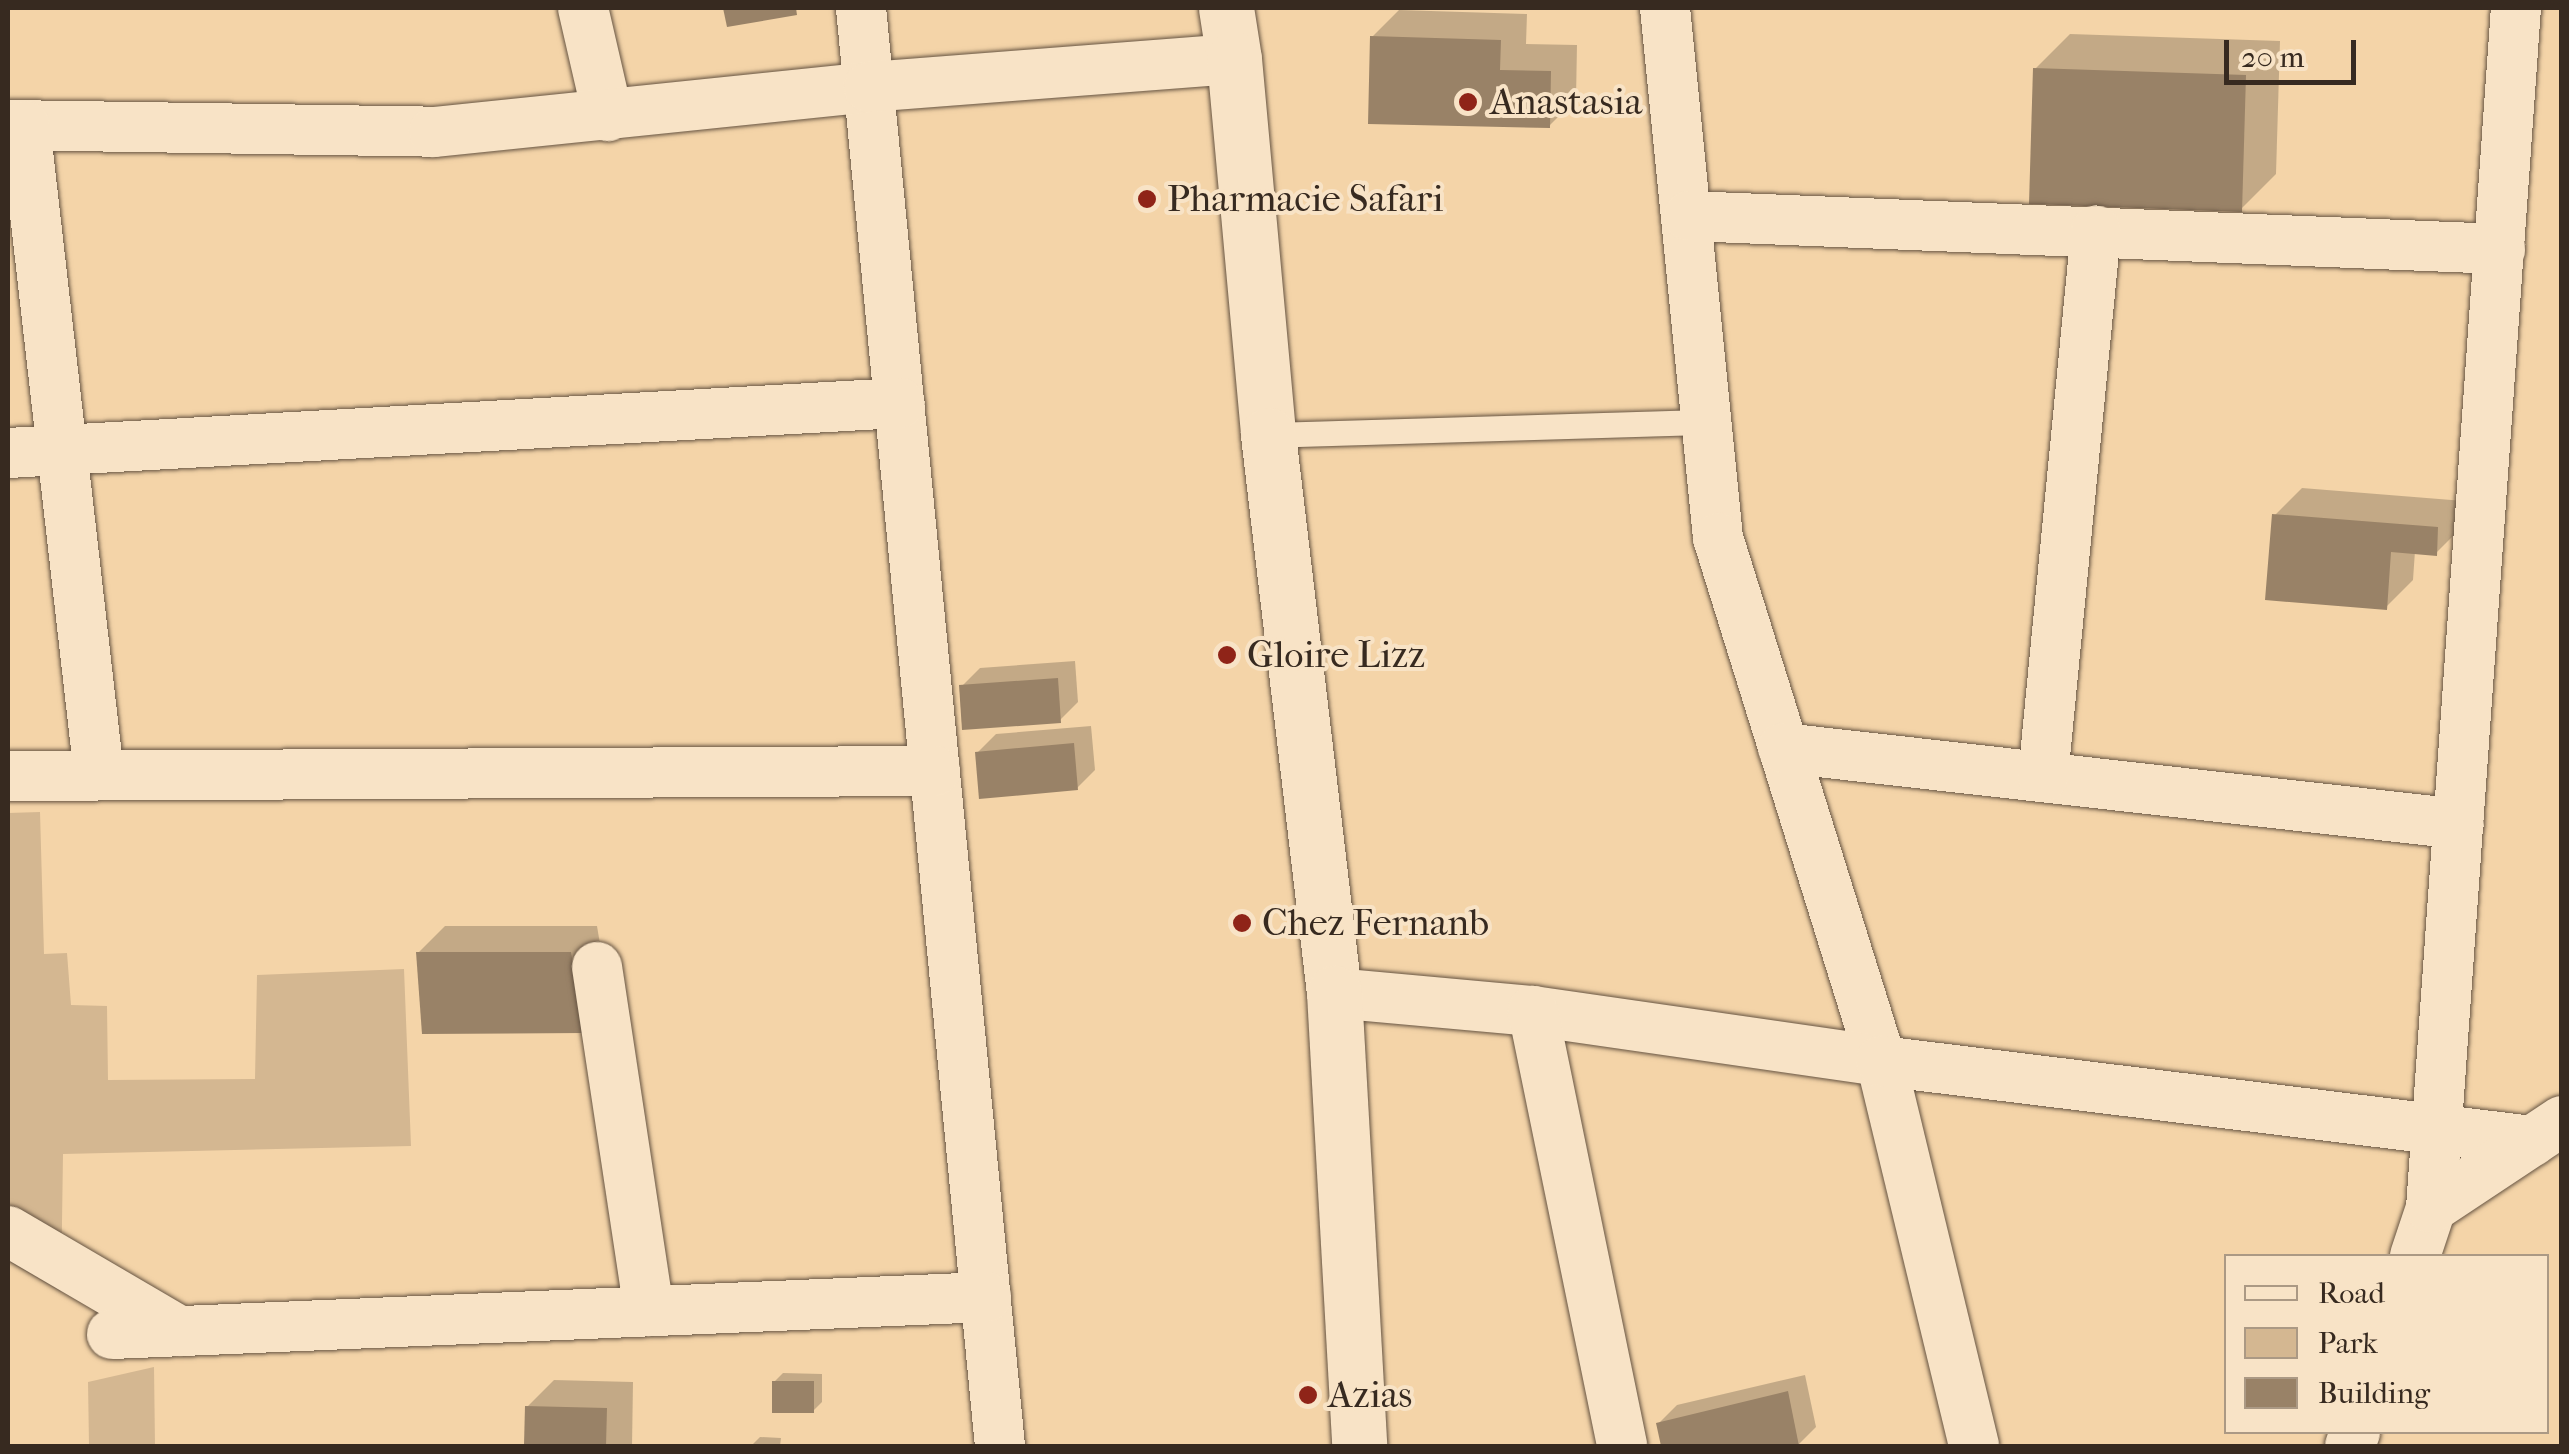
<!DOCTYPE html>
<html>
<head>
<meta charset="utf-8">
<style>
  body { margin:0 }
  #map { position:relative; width:2569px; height:1454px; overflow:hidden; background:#f4d4a8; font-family:"IM FELL French Canon",serif }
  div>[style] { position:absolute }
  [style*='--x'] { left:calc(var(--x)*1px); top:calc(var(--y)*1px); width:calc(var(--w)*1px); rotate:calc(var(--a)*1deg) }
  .green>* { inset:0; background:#d4b791 }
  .shadow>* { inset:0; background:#0003 }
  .building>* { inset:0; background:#998267 }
  .roads { filter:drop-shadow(0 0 2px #665442) drop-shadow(0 0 2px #665442) }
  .service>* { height:25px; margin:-12.5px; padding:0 12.5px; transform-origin:12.5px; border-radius:12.5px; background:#f8e3c6 }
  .minor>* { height:50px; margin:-25px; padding:0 25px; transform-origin:25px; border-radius:25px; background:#f8e3c6 }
  .tertiary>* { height:55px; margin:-27.5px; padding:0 27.5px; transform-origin:27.5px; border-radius:27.5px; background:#f8e3c6 }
  .dots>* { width:28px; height:28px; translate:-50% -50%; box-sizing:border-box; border:5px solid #f8e3c6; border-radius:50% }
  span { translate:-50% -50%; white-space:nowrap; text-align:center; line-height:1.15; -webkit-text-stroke:8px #f8e3c6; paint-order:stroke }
  .poi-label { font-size:38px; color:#372a20 }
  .left { translate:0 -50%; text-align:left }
  .frame { position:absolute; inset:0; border:10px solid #372a20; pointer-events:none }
  .legend { position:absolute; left:2224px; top:1254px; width:325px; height:180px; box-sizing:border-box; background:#f8e3c6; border:2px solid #ab9984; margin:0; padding:12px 18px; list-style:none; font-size:30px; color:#372a20 }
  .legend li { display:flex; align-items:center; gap:20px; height:50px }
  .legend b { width:50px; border:2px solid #ab9984 }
  .scale { position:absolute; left:2224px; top:40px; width:132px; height:45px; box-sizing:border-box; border:5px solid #372a20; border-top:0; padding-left:12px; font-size:30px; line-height:35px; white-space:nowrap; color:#372a20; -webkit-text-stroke:8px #f8e3c6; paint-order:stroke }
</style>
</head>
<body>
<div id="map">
  <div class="green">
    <div style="clip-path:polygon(40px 812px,44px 954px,67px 953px,71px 1005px,107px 1006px,108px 1080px,255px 1079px,257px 975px,404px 969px,411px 1146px,63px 1154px,61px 1292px,8px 1261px,8px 813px)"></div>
    <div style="clip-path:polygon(154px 1367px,155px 1446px,89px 1446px,88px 1382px)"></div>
  </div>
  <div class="shadow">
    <div style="clip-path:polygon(1399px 10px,1527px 14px,1526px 44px,1577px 45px,1576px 99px,1549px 126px,1372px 37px)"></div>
    <div style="clip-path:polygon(2070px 34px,2280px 41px,2276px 174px,2241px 209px,2035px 69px)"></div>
    <div style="clip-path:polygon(2302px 488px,2464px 501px,2463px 526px,2436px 553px,2415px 551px,2413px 580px,2386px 607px,2275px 515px)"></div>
    <div style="clip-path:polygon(1075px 661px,1078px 702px,1060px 720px,962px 686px,980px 668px)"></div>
    <div style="clip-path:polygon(1091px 726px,1095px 770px,1077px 788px,978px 752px,996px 734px)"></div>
    <div style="clip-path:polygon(445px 926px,597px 926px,610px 1004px,418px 953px)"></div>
    <div style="clip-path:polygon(783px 1373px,822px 1374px,822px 1402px,813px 1411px,774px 1382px)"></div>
    <div style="clip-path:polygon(1805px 1375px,1816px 1427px,1798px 1445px,1664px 1446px,1658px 1424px,1677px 1405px)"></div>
    <div style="clip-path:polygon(554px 1380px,633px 1382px,632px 1446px,536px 1446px,527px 1407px)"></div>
    <div style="clip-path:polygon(760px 1437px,781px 1438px,780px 1446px,751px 1446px)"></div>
  </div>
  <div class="building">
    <div style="clip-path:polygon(723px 8px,796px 8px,797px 15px,727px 27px)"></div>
    <div style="clip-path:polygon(1370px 36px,1501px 40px,1500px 70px,1551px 71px,1550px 128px,1368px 124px)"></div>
    <div style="clip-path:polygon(2033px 68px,2246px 75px,2242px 212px,2029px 204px)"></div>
    <div style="clip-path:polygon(2272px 514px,2438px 527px,2437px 556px,2391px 552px,2387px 610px,2265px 600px)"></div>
    <div style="clip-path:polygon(1058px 678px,1061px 723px,962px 730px,959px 685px)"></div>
    <div style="clip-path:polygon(1074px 743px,1078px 790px,979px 799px,975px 752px)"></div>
    <div style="clip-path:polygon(416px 952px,571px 952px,584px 1033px,422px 1034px)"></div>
    <div style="clip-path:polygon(772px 1381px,814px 1381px,814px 1413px,772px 1413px)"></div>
    <div style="clip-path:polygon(1788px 1391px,1799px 1446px,1661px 1446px,1656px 1423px)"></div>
    <div style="clip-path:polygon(525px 1406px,607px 1408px,606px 1446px,524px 1445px)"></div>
  </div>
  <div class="roads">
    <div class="service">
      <div style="--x:1268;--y:435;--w:439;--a:-1.7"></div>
    </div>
    <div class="minor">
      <div style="--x:583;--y:8;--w:111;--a:77"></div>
      <div style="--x:861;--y:8;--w:1445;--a:84.48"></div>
      <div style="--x:1665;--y:8;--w:533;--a:84.29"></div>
      <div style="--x:1718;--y:538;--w:548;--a:72.69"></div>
      <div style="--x:1881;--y:1061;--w:396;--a:76.4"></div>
      <div style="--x:8;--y:125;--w:426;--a:0.9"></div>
      <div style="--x:434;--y:132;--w:437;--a:-5.9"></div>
      <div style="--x:869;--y:87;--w:366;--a:-4.4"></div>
      <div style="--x:25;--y:126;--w:652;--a:83.49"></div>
      <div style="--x:1689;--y:216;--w:812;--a:2.33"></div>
      <div style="--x:8;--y:453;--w:893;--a:-3.21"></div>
      <div style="--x:1783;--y:748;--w:680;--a:6.41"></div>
      <div style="--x:8;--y:776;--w:927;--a:-0.31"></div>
      <div style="--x:2043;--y:777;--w:549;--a:-84.46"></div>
      <div style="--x:597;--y:967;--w:348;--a:81.4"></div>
      <div style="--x:1334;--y:993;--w:200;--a:5.2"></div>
      <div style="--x:1533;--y:1011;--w:352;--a:8.2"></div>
      <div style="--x:1881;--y:1061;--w:656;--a:7.01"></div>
      <div style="--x:1533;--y:1011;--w:444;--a:78.4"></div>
      <div style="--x:2431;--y:1208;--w:157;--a:-33.6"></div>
      <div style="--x:8;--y:1231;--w:198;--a:30.3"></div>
      <div style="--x:2415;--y:1256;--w:51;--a:-71.6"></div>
      <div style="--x:2431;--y:1208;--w:1203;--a:-85.95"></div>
      <div style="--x:112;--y:1334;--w:875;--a:-2.42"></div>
      <div style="--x:2350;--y:1446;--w:15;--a:-70"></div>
    </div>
    <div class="tertiary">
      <div style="--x:1226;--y:8;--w:52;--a:81.1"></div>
      <div style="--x:1234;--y:59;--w:378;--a:84.8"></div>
      <div style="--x:1268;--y:435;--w:562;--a:83.25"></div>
      <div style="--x:1334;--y:993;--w:454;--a:86.8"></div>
    </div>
  </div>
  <div class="dots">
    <div style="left:1468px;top:102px;background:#8f2418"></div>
    <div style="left:1147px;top:199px;background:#8f2418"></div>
    <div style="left:1227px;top:655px;background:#8f2418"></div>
    <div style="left:1242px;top:923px;background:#8f2418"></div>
    <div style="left:1308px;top:1395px;background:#8f2418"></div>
  </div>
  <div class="poi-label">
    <span class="left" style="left:1490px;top:102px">Anastasia</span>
    <span class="left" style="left:1167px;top:199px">Pharmacie Safari</span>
    <span class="left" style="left:1247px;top:655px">Gloire Lizz</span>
    <span class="left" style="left:1262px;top:923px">Chez Fernanb</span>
    <span class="left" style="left:1328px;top:1395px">Azias</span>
  </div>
  <div class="frame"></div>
  <ul class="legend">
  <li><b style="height:12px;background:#f8e3c6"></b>Road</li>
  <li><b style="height:28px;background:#d4b791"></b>Park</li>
  <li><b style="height:28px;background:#998267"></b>Building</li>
  </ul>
  <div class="scale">20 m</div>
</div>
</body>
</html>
